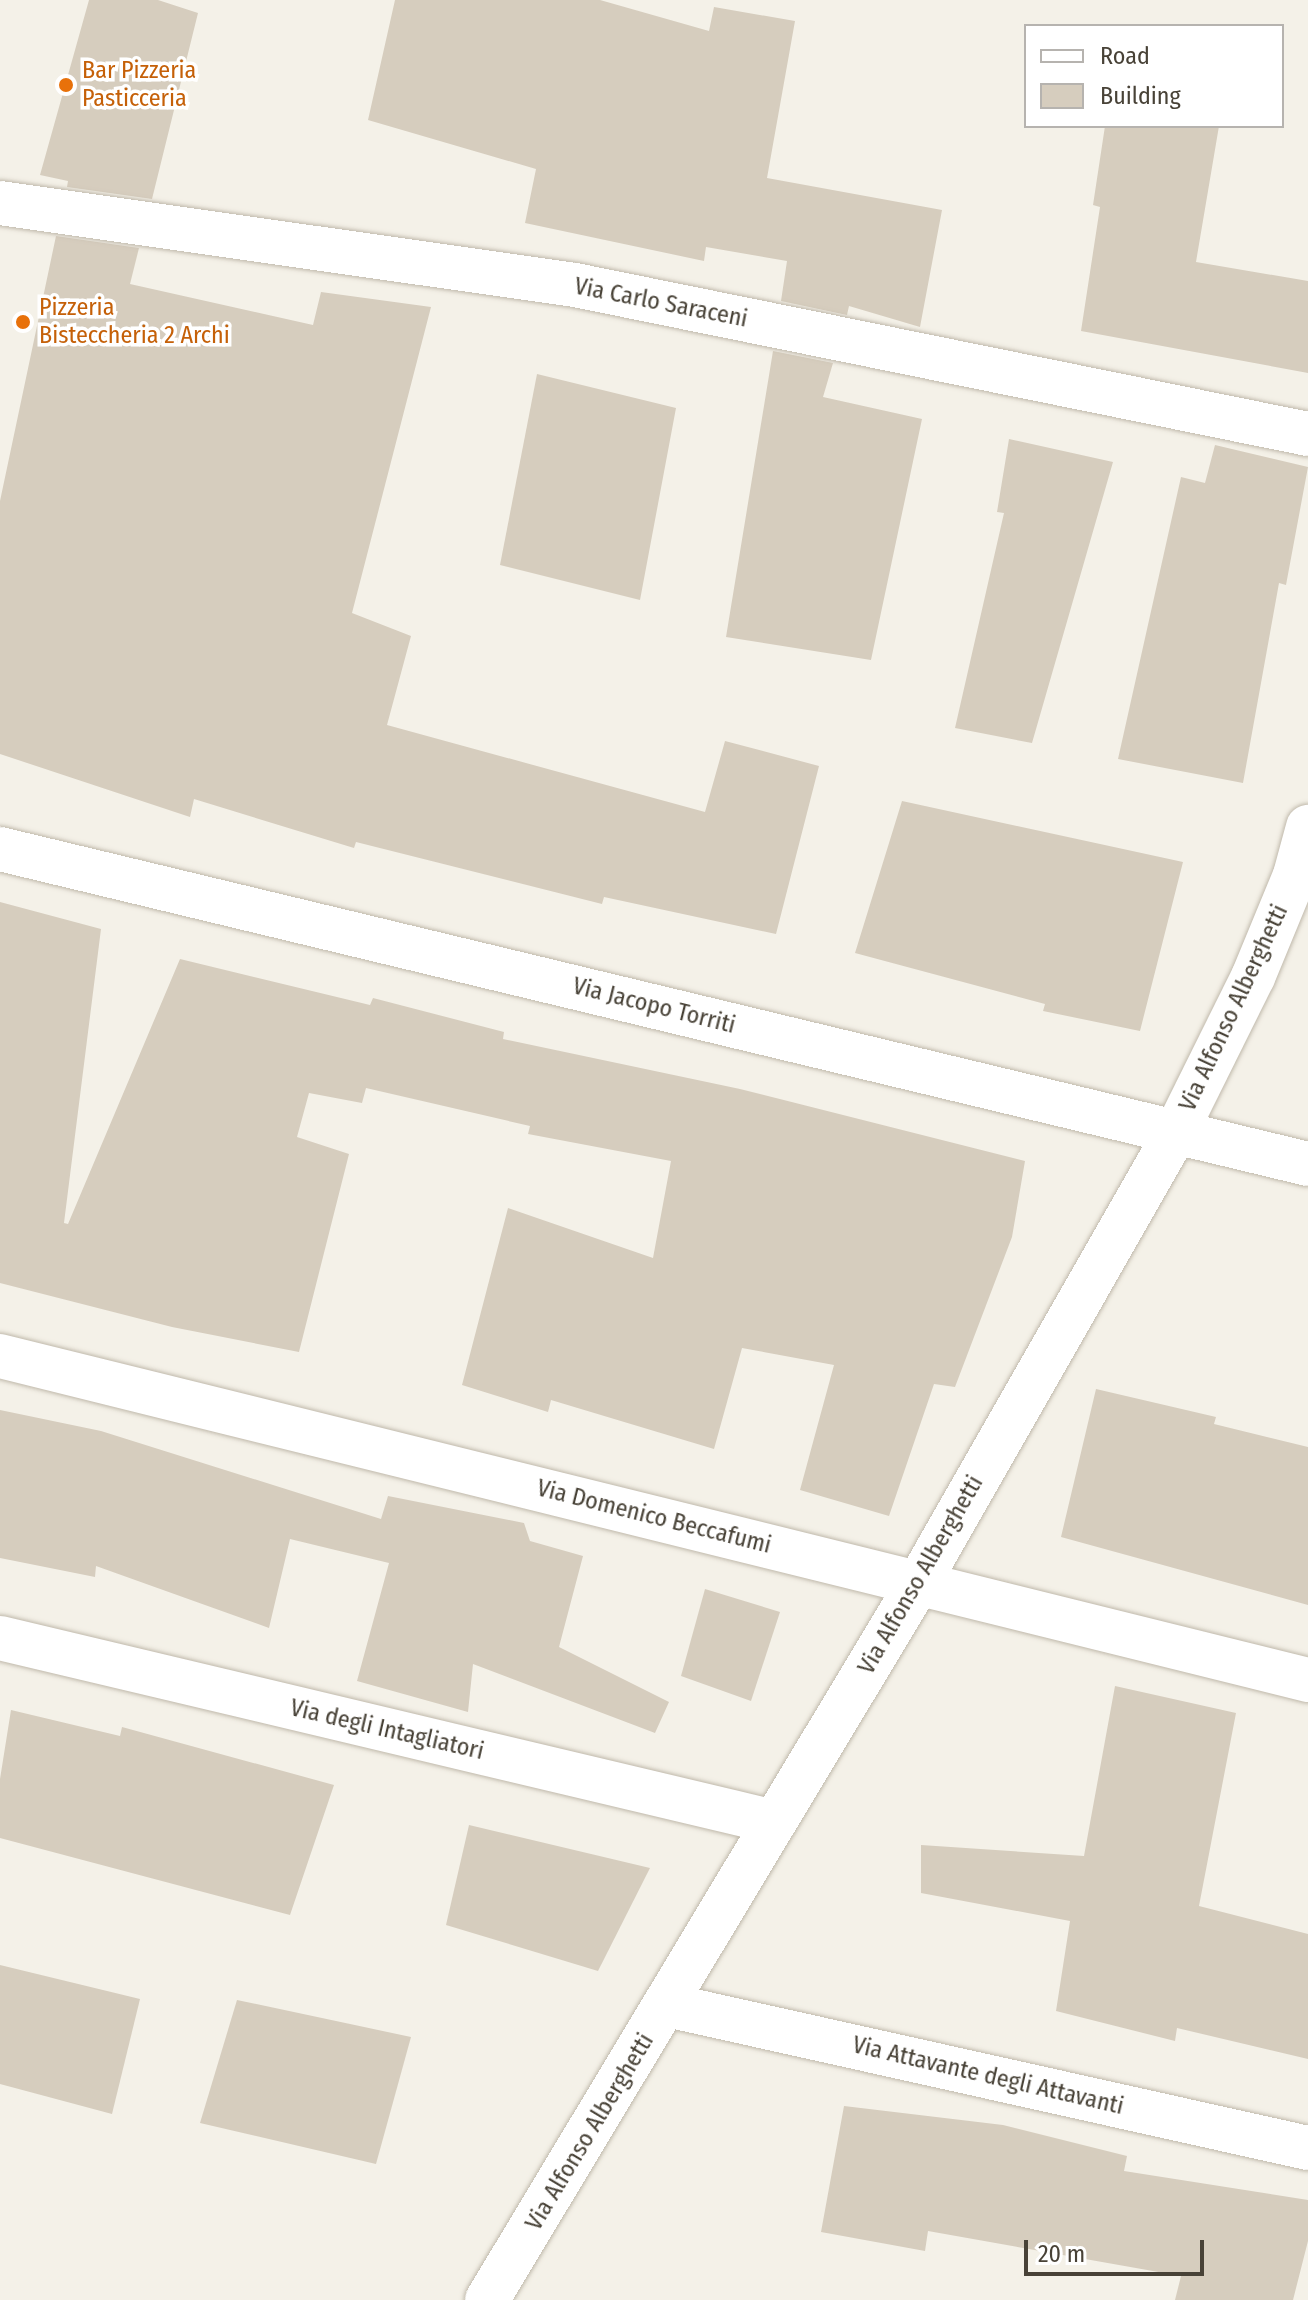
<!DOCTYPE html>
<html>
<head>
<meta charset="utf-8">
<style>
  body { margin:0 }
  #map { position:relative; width:1308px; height:2300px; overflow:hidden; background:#f4f1e8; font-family:"Fira Sans Condensed",sans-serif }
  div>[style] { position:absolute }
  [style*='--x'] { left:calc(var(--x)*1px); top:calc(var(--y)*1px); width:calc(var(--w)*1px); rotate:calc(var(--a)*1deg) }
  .building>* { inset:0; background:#d6cdbe }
  .roads { filter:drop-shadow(0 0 2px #c0b9ab) drop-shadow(0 0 2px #c0b9ab) }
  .minor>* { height:44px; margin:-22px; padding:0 22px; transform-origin:22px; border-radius:22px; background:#fff }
  .dots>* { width:22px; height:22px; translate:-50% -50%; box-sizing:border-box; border:4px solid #fff; border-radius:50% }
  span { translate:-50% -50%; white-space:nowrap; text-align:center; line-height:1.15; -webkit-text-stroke:7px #fff; paint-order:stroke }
  .food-label { font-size:24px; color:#c56008 }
  .left { translate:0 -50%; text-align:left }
  .street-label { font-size:24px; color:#484237 }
  .legend { position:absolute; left:1024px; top:24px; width:260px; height:104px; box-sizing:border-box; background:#fff; border:2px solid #b6b3af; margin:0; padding:10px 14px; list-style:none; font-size:24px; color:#484237 }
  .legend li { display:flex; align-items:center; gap:16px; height:40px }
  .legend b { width:40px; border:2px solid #b6b3af }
  .scale { position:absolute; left:1024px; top:2240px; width:180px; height:36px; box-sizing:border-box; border:4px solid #484237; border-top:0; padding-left:10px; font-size:24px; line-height:28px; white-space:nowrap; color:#484237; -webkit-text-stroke:6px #fff; paint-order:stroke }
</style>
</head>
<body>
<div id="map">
  <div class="building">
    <div style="clip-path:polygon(89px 0,158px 0,198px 13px,152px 199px,67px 187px,68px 181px,40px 175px)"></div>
    <div style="clip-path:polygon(395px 0,600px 0,709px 31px,714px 7px,795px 21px,767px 178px,942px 210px,920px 327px,849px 306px,847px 315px,781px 301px,787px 261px,706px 247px,704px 261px,525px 223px,536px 169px,368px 120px)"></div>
    <div style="clip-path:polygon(1105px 126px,1219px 126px,1196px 262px,1308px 281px,1308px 373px,1081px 331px,1100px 207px,1093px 205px)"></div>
    <div style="clip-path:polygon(56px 236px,139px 248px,130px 284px,313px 325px,321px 292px,431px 307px,352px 613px,411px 636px,387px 725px,705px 812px,725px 741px,819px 766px,776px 934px,604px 897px,602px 904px,356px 842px,354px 848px,194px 799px,190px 817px,0 754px,0 501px)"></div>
    <div style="clip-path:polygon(773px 351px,833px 363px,823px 397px,922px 419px,871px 660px,726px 637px)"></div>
    <div style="clip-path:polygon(537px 374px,676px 408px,640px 600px,500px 565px)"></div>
    <div style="clip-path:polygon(1009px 439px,1113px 462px,1032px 743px,955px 728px,1004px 513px,997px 512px)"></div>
    <div style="clip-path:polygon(1215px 445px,1308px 467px,1286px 585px,1279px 583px,1243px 783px,1118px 759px,1181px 477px,1205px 483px)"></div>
    <div style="clip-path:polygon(902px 801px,1183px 862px,1140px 1031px,1043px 1011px,1045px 1004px,855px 953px)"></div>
    <div style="clip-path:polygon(0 902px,101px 929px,64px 1223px,68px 1224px,180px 959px,370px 1005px,373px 998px,504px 1032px,503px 1039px,740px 1089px,1025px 1161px,1012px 1237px,955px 1387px,934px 1384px,889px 1516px,800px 1490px,834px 1365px,742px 1348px,714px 1449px,551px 1400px,548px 1412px,462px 1385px,508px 1208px,653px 1258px,671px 1161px,528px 1134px,530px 1126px,366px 1088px,362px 1103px,309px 1093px,297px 1137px,349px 1154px,299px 1352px,172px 1327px,0 1283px)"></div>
    <div style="clip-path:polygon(1096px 1389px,1216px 1417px,1214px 1424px,1308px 1447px,1308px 1605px,1061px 1537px)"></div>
    <div style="clip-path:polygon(0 1410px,101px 1431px,381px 1519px,388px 1496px,524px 1523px,530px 1541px,583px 1556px,559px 1647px,669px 1702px,655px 1733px,473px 1664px,468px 1712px,357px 1681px,389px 1563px,290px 1539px,269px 1628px,96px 1566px,95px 1577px,0 1558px)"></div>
    <div style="clip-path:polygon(705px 1589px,780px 1612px,751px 1701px,681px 1676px)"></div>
    <div style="clip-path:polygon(1115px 1686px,1236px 1713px,1199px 1906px,1308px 1934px,1308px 2059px,1177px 2028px,1175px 2041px,1056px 2011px,1070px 1921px,921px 1893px,921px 1845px,1084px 1856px)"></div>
    <div style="clip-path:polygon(11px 1710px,120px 1736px,122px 1727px,334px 1785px,290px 1915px,0 1838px,0 1779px)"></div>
    <div style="clip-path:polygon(469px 1825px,650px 1868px,598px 1971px,446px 1925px)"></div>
    <div style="clip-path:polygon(0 1965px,140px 1999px,112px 2114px,0 2084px)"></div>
    <div style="clip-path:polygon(237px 2000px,411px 2037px,376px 2164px,200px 2123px)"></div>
    <div style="clip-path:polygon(844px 2106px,1003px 2125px,1127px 2156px,1124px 2171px,1308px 2200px,1308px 2241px,1293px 2300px,1175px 2300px,1181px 2276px,928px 2231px,925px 2251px,821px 2232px)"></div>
  </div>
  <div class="roads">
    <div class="minor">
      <div style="--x:0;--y:203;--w:581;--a:8.12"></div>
      <div style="--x:575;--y:285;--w:748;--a:11.49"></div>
      <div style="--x:0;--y:849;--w:1345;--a:13.54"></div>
      <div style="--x:0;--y:1356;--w:1348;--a:13.91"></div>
      <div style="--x:0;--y:1638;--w:796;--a:13.37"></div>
      <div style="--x:667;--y:2005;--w:657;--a:12.58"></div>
      <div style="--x:487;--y:2300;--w:838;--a:-58.97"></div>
      <div style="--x:919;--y:1582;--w:518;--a:-60.27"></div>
      <div style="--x:1176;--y:1132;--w:173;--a:-63.6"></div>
      <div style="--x:1253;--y:977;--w:110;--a:-67.6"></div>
      <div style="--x:1295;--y:875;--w:50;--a:-74.8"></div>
    </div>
  </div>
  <div class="dots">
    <div style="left:66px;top:85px;background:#e8710a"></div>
    <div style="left:23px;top:322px;background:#e8710a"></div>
  </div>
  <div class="food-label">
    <span class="left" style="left:82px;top:85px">Bar Pizzeria<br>Pasticceria</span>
    <span class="left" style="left:39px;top:322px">Pizzeria<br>Bisteccheria 2 Archi</span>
  </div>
  <div class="street-label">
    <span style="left:661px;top:303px;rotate:11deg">Via Carlo Saraceni</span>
    <span style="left:654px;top:1006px;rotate:14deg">Via Jacopo Torriti</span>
    <span style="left:1234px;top:1008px;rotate:-65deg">Via Alfonso Alberghetti</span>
    <span style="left:654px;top:1517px;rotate:14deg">Via Domenico Beccafumi</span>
    <span style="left:921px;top:1575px;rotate:-60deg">Via Alfonso Alberghetti</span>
    <span style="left:387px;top:1730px;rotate:13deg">Via degli Intagliatori</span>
    <span style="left:988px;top:2076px;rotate:13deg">Via Attavante degli Attavanti</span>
    <span style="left:590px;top:2132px;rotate:-59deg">Via Alfonso Alberghetti</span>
  </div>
  <ul class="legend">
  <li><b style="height:10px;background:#fff"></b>Road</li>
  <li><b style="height:22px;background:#d6cdbe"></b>Building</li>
  </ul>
  <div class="scale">20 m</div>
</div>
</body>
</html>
